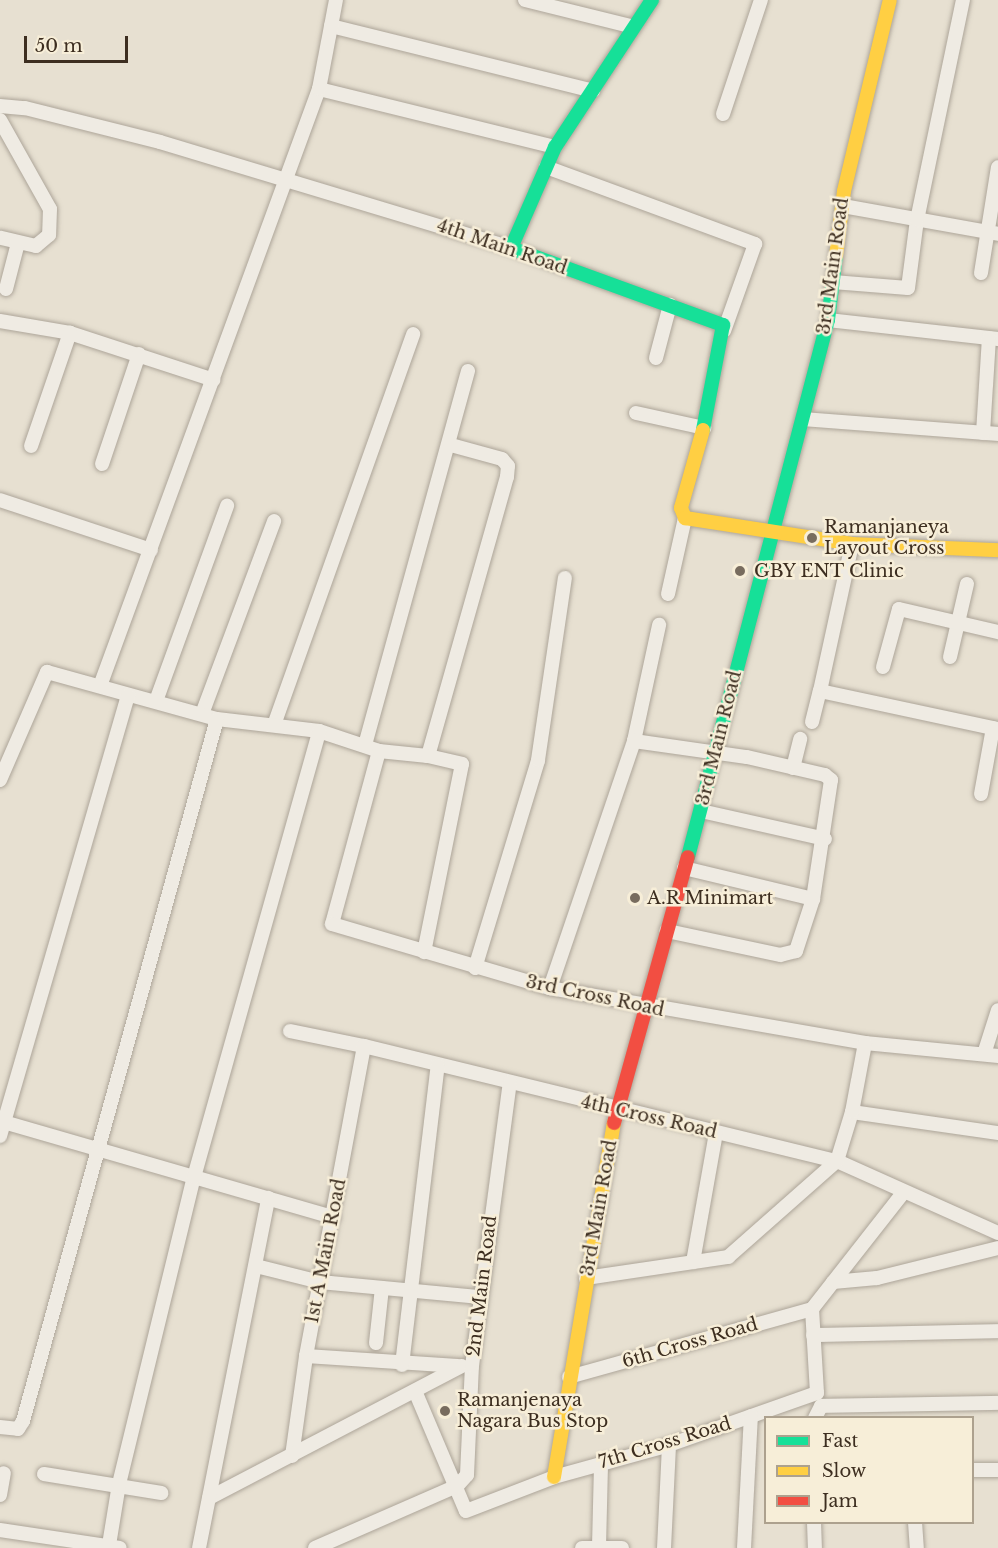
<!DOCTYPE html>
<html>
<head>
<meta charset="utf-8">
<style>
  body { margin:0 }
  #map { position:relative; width:998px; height:1548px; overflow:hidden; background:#e7e0d1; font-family:"Libre Baskerville",serif }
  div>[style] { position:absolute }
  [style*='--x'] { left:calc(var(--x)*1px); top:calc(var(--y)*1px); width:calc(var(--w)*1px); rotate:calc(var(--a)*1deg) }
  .roads { filter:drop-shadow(0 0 2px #ada599) drop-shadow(0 0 2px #ada599) }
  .street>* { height:14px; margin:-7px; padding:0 7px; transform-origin:7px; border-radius:7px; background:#efebe3 }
  .fast>* { height:14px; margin:-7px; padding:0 7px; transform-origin:7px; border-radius:7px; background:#16e098 }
  .slow>* { height:14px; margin:-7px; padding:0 7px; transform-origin:7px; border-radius:7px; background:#ffcf43 }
  .jam>* { height:14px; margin:-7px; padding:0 7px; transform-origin:7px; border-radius:7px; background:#f24e42 }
  .dots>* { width:16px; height:16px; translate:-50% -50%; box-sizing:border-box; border:3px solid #f7eed8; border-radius:50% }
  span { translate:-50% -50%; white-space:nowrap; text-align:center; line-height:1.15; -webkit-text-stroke:5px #f7eed8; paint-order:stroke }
  .street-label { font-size:18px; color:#3d2e20 }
  .poi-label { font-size:18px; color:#3d2e20 }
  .left { translate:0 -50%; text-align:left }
  .legend { position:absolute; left:764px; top:1416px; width:210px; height:108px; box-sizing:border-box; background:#f7eed8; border:2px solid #ada18e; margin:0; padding:8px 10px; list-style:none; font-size:18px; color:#3d2e20 }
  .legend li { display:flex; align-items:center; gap:12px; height:30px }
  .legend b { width:30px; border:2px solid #ada18e }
  .scale { position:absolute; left:24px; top:36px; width:104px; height:27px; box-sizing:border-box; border:3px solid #3d2e20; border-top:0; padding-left:8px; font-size:18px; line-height:21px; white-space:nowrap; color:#3d2e20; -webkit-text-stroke:4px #f7eed8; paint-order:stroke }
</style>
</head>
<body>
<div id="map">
  <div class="roads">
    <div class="street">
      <div style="--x:525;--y:0;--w:112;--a:13.9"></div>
      <div style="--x:331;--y:26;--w:270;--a:13.9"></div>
      <div style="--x:319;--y:89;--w:243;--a:13.8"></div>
      <div style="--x:0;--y:106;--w:25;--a:5"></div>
      <div style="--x:25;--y:108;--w:139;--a:14.1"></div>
      <div style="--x:160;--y:142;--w:367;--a:16.8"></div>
      <div style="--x:723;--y:114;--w:120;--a:-71.6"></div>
      <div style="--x:0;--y:120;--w:102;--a:60.7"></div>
      <div style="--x:50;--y:209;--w:26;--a:92"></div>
      <div style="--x:49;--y:235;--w:17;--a:140"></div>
      <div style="--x:36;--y:246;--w:37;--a:-167"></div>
      <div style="--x:546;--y:167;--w:223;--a:20.2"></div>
      <div style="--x:755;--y:244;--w:92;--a:109.6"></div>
      <div style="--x:843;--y:206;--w:158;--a:10.2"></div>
      <div style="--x:981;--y:273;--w:107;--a:-80.9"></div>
      <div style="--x:833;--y:282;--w:75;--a:4.6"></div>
      <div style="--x:908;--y:288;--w:69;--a:-82.5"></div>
      <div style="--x:917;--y:220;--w:225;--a:-78.2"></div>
      <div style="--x:6;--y:289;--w:48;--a:-75.4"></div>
      <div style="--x:828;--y:320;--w:171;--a:6.4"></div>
      <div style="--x:0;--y:321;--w:71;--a:9.7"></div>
      <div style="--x:70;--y:333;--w:151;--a:18.1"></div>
      <div style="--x:656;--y:358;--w:55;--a:-75.2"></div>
      <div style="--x:636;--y:413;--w:70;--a:12.4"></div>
      <div style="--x:803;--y:419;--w:196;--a:4.4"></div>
      <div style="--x:983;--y:433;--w:95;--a:-86.4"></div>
      <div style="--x:31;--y:446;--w:120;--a:-71"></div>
      <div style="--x:102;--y:464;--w:116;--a:-71.4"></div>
      <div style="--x:0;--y:500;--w:159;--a:18.3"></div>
      <div style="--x:852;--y:544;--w:150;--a:102.3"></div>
      <div style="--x:820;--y:691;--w:182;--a:12.1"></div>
      <div style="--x:668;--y:594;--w:78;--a:-77.4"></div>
      <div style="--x:950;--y:657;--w:75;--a:-76.9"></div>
      <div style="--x:883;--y:667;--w:60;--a:-74.6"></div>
      <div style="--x:899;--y:609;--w:102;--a:13.1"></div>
      <div style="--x:100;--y:686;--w:636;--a:-69.86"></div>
      <div style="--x:319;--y:89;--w:91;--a:-79.2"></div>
      <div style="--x:156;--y:701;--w:208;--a:-70"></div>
      <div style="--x:202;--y:714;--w:206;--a:-69.5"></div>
      <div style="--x:812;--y:722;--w:32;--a:-76"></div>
      <div style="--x:274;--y:725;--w:415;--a:-70.4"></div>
      <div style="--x:634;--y:741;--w:119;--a:-77.8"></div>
      <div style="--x:365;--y:745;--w:388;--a:-74.6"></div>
      <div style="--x:379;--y:751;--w:179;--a:105.2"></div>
      <div style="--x:332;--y:924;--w:227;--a:16.4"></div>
      <div style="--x:550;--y:988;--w:320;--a:9.9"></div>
      <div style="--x:865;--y:1043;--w:134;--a:5.6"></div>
      <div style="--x:428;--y:756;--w:290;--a:-74.2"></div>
      <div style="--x:507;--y:477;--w:11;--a:-85"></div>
      <div style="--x:508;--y:466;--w:9;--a:-131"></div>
      <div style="--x:502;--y:459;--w:53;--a:-164.6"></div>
      <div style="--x:793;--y:768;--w:30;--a:-76"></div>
      <div style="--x:0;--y:780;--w:118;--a:-66.5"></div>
      <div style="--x:47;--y:672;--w:176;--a:15.5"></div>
      <div style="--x:217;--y:719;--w:103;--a:6.7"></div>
      <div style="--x:319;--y:731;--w:63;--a:18.4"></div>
      <div style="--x:379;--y:751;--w:49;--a:5.8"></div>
      <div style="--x:428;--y:756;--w:35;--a:13"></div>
      <div style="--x:462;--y:764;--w:192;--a:101.4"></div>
      <div style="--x:981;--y:794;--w:67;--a:-79.7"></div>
      <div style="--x:701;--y:811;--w:127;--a:12.7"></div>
      <div style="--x:684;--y:868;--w:133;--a:13.5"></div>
      <div style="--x:475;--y:968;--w:217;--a:-73.1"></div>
      <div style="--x:538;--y:760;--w:184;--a:-81.6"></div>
      <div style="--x:550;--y:988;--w:261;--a:-71.2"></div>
      <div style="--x:634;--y:741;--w:114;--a:8.1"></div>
      <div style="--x:747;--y:757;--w:80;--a:13"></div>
      <div style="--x:825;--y:775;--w:8;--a:40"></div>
      <div style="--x:831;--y:780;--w:120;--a:98.6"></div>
      <div style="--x:813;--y:899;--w:55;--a:108.1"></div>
      <div style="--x:796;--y:951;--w:16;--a:166"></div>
      <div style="--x:780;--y:955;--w:116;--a:-168"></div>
      <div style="--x:290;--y:1031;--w:76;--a:11.5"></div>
      <div style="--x:364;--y:1046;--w:487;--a:13.7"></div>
      <div style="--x:837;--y:1161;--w:176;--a:24.1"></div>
      <div style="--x:984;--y:1054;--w:46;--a:-72.3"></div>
      <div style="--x:852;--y:1112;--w:148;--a:8.2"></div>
      <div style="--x:0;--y:1121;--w:347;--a:16.1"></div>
      <div style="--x:0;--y:1136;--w:459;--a:-73.8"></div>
      <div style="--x:693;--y:1262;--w:131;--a:-79.9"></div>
      <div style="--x:256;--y:1266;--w:66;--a:14"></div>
      <div style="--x:320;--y:1282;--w:161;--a:5.4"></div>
      <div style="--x:586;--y:1278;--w:144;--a:-8.4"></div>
      <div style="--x:728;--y:1257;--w:145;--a:-41.4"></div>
      <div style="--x:837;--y:1161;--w:51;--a:-73"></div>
      <div style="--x:852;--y:1112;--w:70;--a:-79.3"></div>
      <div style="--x:833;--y:1282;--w:44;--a:-5.2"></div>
      <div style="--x:877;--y:1278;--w:125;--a:-13.9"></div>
      <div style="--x:813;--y:1335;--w:185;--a:-1.2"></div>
      <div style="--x:376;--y:1343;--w:55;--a:-83.8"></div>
      <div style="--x:306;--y:1356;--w:152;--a:3.8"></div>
      <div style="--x:402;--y:1365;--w:302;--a:-83.2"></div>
      <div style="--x:569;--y:1377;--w:252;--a:-15.6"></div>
      <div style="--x:415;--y:1391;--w:130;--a:67"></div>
      <div style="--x:466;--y:1511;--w:94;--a:-21.1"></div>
      <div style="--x:554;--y:1477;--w:119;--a:-15.5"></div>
      <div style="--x:669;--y:1445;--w:157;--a:-19.4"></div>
      <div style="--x:817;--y:1393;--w:84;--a:-93.4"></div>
      <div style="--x:812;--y:1309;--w:147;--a:-51.9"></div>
      <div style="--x:815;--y:1418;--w:13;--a:-63"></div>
      <div style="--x:821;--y:1406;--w:177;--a:-1"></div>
      <div style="--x:0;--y:1427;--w:18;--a:6"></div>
      <div style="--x:18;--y:1429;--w:9;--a:-58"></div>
      <div style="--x:23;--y:1421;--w:728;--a:-74.55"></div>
      <div style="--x:292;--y:1456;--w:101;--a:-82"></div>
      <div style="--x:306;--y:1356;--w:315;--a:-79.4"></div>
      <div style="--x:972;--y:1470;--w:26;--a:0"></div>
      <div style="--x:44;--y:1474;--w:119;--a:9.2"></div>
      <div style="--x:0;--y:1495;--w:22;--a:-80"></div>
      <div style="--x:209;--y:1498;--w:285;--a:-27.6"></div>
      <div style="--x:814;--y:1522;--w:26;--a:88"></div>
      <div style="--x:915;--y:1522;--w:26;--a:86"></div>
      <div style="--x:0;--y:1530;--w:121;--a:8.5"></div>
      <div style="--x:109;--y:1545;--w:62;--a:-80.7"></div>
      <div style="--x:119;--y:1484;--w:316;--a:-76.3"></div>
      <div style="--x:194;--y:1177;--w:463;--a:-74.3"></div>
      <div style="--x:599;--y:1547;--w:84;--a:-88.6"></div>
      <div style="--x:199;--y:1548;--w:357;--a:-78.8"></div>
      <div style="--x:315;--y:1548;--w:155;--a:-23.6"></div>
      <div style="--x:457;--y:1486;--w:15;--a:-48"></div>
      <div style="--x:467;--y:1475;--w:109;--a:-87.4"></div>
      <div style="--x:472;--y:1366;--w:286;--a:-82.4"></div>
      <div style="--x:582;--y:1548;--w:40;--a:0"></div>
      <div style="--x:664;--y:1548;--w:103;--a:-87.2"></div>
      <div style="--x:744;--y:1548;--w:132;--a:-87"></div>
    </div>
    <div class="fast">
      <div style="--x:652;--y:0;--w:176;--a:123.4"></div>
      <div style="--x:555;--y:147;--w:110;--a:113.5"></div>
      <div style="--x:511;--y:248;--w:226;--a:20"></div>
      <div style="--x:723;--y:325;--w:107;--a:100.8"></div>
      <div style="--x:688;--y:857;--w:555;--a:-75.39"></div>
      <div style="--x:828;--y:320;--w:64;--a:-82.9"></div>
    </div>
    <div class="slow">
      <div style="--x:836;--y:256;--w:65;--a:-83"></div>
      <div style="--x:844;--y:191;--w:196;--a:-76.5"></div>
      <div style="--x:703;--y:430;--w:81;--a:105.8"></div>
      <div style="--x:681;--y:508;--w:11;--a:68"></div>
      <div style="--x:685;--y:518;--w:169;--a:8.8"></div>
      <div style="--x:852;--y:544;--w:146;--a:2.4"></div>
      <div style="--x:554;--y:1477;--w:359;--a:-80.4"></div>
    </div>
    <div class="jam">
      <div style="--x:614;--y:1123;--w:276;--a:-74.5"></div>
    </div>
  </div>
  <div class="dots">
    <div style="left:812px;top:538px;background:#786c5e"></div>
    <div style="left:740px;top:571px;background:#786c5e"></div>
    <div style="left:635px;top:898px;background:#786c5e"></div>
    <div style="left:445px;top:1411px;background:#786c5e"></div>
  </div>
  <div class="street-label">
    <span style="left:502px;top:247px;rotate:19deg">4th Main Road</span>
    <span style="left:833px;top:266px;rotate:-82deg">3rd Main Road</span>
    <span style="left:719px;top:738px;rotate:-76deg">3rd Main Road</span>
    <span style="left:595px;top:996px;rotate:12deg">3rd Cross Road</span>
    <span style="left:649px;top:1117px;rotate:13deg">4th Cross Road</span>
    <span style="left:599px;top:1208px;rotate:-80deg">3rd Main Road</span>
    <span style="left:326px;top:1251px;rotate:-79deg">1st A Main Road</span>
    <span style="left:482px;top:1286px;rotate:-83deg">2nd Main Road</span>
    <span style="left:690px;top:1343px;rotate:-16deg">6th Cross Road</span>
    <span style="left:665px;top:1443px;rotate:-17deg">7th Cross Road</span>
  </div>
  <div class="poi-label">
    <span class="left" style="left:824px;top:538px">Ramanjaneya<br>Layout Cross</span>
    <span class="left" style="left:754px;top:571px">GBY ENT Clinic</span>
    <span class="left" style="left:647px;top:898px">A.R Minimart</span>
    <span class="left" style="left:457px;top:1411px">Ramanjenaya<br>Nagara Bus Stop</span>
  </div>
  <ul class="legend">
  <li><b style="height:8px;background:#16e098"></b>Fast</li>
  <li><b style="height:8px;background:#ffcf43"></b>Slow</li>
  <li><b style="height:8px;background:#f24e42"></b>Jam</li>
  </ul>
  <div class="scale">50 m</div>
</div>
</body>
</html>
